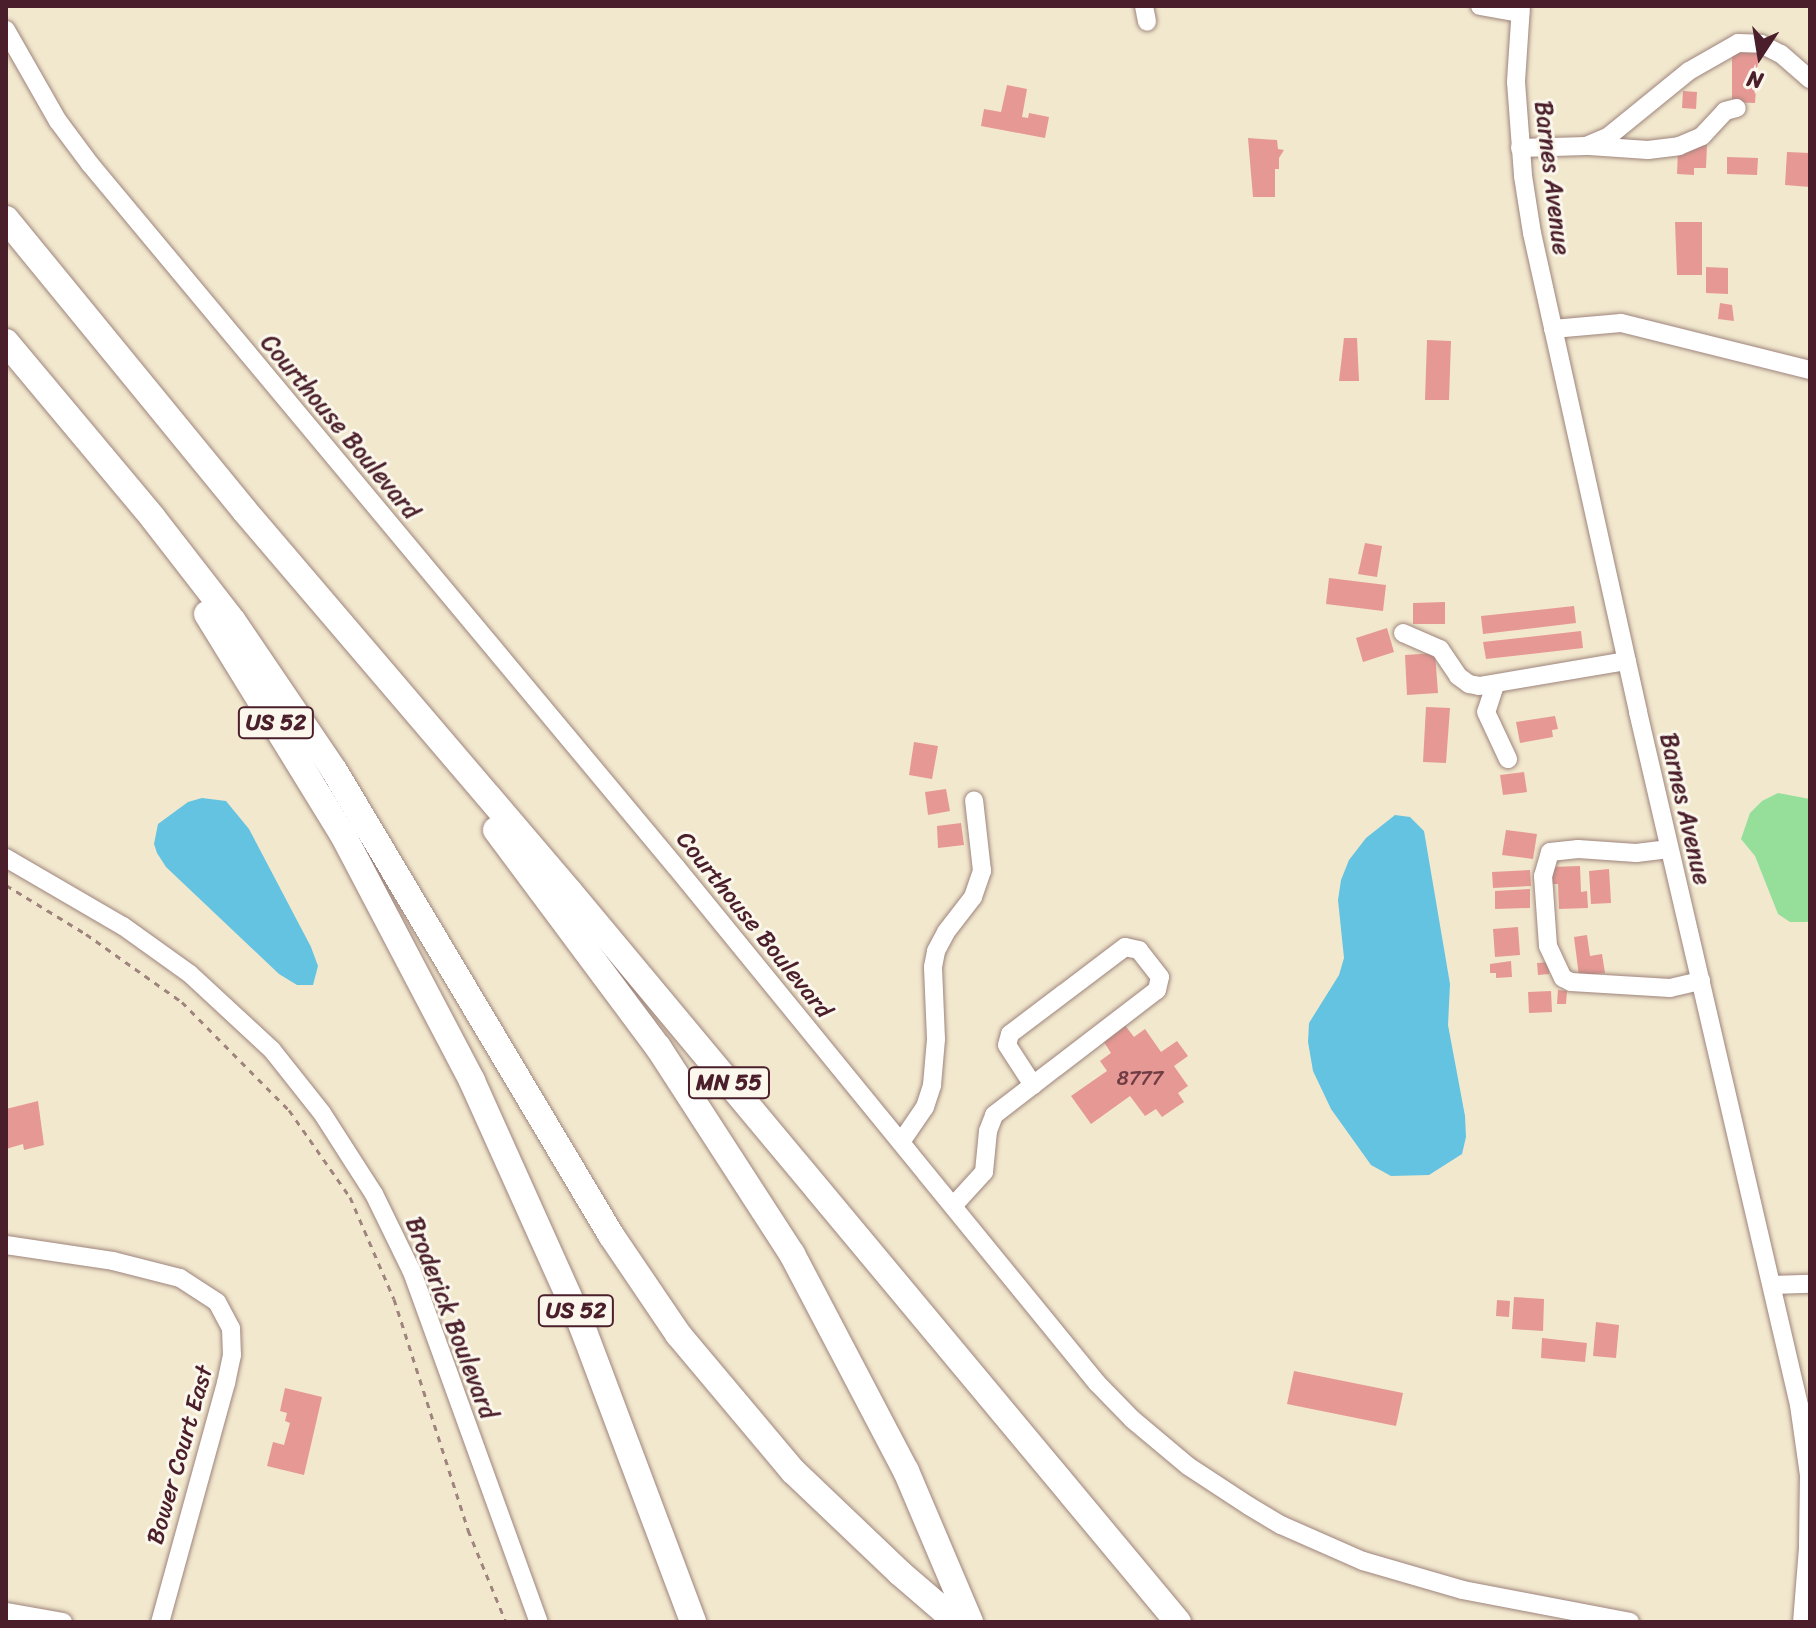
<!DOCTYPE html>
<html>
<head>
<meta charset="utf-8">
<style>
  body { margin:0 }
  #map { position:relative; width:1816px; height:1628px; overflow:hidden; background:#f2e8ce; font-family:Sriracha,sans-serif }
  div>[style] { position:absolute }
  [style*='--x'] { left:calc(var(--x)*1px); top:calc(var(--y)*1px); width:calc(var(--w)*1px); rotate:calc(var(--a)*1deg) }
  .green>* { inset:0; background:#95df9a }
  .water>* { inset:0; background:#63c3e1 }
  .building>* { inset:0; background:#e69894 }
  .path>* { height:3px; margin-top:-1.5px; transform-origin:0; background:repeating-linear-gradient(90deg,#9e847c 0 6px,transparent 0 12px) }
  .roads { filter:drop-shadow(0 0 2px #9e847c) drop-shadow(0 0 2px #9e847c) }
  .minor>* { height:18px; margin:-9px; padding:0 9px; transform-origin:9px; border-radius:9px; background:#fff }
  .highway>* { height:26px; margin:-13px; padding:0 13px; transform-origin:13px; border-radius:13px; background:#fff }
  span { translate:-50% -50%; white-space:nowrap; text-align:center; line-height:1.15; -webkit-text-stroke:6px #fbf7ec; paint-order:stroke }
  .number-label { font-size:20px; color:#713d45 }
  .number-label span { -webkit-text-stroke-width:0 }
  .shield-label span { padding:2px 6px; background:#fbf7ec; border:2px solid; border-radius:6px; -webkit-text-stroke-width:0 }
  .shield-label { font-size:22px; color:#4a1f2b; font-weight:700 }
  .street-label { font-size:24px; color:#4a1f2b }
  .frame { position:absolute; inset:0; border:8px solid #4a1f2b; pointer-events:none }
  .north { position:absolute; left:1720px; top:16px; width:80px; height:80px; -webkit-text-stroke:6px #fbf7ec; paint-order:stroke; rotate:192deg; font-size:22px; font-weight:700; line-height:32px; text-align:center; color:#4a1f2b }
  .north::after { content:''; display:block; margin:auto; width:28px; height:36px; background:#4a1f2b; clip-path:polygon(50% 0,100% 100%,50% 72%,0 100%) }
</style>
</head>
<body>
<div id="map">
  <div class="green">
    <div style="clip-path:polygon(1778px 793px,1810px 799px,1810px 921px,1806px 922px,1790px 922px,1778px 914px,1755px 856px,1741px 839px,1750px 813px,1762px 801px)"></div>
  </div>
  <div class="water">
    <div style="clip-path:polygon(202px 798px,226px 801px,249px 829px,311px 947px,318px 966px,313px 985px,297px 985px,279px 974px,166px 867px,157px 853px,154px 844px,158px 824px,188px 802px)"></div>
    <div style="clip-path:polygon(1395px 815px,1410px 817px,1424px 831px,1450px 984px,1448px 1025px,1465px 1116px,1466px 1137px,1462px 1154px,1429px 1175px,1391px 1176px,1371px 1165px,1331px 1109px,1313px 1071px,1308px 1042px,1309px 1023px,1339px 975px,1344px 958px,1338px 900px,1341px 880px,1349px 860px,1366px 838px)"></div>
  </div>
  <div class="building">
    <div style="clip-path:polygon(1732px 46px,1759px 47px,1755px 103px,1732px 102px)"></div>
    <div style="clip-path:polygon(1007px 85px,1027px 89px,1022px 117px,1028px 118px,1029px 113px,1049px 117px,1045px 138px,981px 126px,984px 109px,1001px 112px)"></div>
    <div style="clip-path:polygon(1683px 91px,1697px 92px,1696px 109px,1682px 108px)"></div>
    <div style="clip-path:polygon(1248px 138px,1277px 140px,1278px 149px,1284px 150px,1279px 158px,1279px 169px,1275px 169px,1275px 197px,1253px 197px)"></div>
    <div style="clip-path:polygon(1689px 144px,1707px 145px,1706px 168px,1694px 168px,1694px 175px,1677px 174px,1678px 151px)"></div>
    <div style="clip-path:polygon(1787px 152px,1810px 153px,1810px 187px,1785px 185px)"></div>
    <div style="clip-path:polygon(1727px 157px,1758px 158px,1757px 175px,1727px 174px)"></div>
    <div style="clip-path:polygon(1675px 222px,1702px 222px,1702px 275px,1677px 275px)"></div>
    <div style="clip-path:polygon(1706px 267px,1728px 268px,1728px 294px,1706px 293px)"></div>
    <div style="clip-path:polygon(1720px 303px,1732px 305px,1734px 321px,1718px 319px)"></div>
    <div style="clip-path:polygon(1344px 338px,1357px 338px,1359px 381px,1339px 381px)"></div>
    <div style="clip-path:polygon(1427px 340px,1451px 341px,1449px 400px,1425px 400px)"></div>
    <div style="clip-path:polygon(1365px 543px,1382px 546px,1377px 577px,1358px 574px)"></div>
    <div style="clip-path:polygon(1329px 578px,1386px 585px,1383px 611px,1326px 604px)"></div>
    <div style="clip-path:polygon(1445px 602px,1445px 624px,1413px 624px,1413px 603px)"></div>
    <div style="clip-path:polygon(1574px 606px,1576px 623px,1483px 634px,1481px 616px)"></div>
    <div style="clip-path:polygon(1387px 628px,1394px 652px,1363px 662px,1356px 638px)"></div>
    <div style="clip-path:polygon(1581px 631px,1583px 648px,1486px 659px,1483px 642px)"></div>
    <div style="clip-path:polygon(1435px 653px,1438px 693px,1407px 695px,1405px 655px)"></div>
    <div style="clip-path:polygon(1426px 707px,1450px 708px,1446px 763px,1423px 762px)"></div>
    <div style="clip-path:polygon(1555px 716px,1558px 729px,1552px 730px,1553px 737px,1520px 743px,1516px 722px)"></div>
    <div style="clip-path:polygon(914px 742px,938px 746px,932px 779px,909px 775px)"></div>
    <div style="clip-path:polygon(1524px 772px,1527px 792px,1503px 795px,1500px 775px)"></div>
    <div style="clip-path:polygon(946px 789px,950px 811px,928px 815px,925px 792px)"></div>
    <div style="clip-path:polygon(961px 823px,964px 845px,938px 848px,937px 826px)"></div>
    <div style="clip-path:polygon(1506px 830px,1537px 834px,1533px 859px,1502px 855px)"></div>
    <div style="clip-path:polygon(1580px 866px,1581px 892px,1587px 891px,1588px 908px,1559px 909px,1558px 884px,1552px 884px,1551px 867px)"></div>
    <div style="clip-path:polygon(1609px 869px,1611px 903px,1591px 904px,1589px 871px)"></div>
    <div style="clip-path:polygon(1530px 870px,1531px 886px,1493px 888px,1492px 872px)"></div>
    <div style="clip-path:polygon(1530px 889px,1530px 908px,1495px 909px,1495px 891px)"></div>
    <div style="clip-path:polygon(1518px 927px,1520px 955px,1495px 957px,1493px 929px)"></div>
    <div style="clip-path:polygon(1587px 935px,1590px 956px,1602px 954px,1605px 973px,1579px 976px,1574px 937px)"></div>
    <div style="clip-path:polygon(1511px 961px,1512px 977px,1496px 978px,1496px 973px,1490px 973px,1490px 964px)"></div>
    <div style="clip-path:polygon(1549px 962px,1549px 974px,1538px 975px,1537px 963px)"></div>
    <div style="clip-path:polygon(1558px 990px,1567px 991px,1566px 1004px,1557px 1004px)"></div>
    <div style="clip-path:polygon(1551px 991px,1552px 1012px,1529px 1013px,1528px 992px)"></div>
    <div style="clip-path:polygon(1124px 1024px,1134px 1037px,1145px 1029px,1161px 1052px,1177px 1041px,1188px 1056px,1174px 1066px,1188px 1086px,1178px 1093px,1184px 1102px,1162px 1117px,1156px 1109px,1145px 1116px,1130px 1096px,1091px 1124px,1071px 1096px,1107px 1071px,1100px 1061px,1111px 1053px,1102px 1039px)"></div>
    <div style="clip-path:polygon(38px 1101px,44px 1145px,24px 1150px,23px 1144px,6px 1149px,6px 1109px)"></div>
    <div style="clip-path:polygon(1514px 1297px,1544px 1299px,1543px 1331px,1512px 1329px)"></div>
    <div style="clip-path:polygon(1497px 1300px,1510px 1301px,1509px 1317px,1496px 1316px)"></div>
    <div style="clip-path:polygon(1596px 1322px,1619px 1325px,1616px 1358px,1593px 1356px)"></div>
    <div style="clip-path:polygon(1542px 1338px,1587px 1343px,1585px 1362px,1541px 1358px)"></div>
    <div style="clip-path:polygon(1294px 1371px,1403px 1393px,1396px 1426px,1287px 1404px)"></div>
    <div style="clip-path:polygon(285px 1388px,322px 1397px,304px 1475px,267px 1466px,273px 1442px,284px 1445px,290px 1423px,285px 1421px,287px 1413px,280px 1411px)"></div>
  </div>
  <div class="path">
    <div style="--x:6;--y:885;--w:94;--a:31.5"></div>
    <div style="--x:86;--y:934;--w:118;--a:35.3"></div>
    <div style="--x:182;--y:1002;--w:152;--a:45.3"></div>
    <div style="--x:289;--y:1110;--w:106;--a:55"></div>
    <div style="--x:350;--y:1197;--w:111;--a:66.7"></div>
    <div style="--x:394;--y:1299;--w:243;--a:72.2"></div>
    <div style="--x:468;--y:1530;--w:100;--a:67.6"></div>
  </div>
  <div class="roads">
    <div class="minor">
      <div style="--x:1144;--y:6;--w:16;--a:79"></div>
      <div style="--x:1480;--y:6;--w:41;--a:9.9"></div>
      <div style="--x:1521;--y:6;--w:76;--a:93.8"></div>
      <div style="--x:1516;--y:82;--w:94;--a:85.7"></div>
      <div style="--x:1523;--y:176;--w:58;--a:81"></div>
      <div style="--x:1532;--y:233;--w:491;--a:77.5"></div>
      <div style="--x:1638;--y:712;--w:711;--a:76.92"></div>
      <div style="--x:1799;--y:1405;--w:71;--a:81.9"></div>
      <div style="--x:1809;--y:1475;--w:73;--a:90.8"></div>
      <div style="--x:1808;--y:1548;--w:74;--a:94.6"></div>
      <div style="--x:6;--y:30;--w:105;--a:60.3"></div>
      <div style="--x:58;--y:121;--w:54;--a:53.3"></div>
      <div style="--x:90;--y:164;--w:915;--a:50.19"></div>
      <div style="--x:676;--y:867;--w:666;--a:50.79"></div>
      <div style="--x:1097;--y:1383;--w:50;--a:45.8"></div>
      <div style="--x:1132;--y:1419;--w:73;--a:40"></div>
      <div style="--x:1188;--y:1466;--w:73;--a:33.3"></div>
      <div style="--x:1249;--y:1506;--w:37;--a:31"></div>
      <div style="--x:1281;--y:1525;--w:90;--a:23.7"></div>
      <div style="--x:1363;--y:1561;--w:104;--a:16.2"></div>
      <div style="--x:1463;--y:1590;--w:170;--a:10.8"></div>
      <div style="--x:1589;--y:146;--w:59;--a:3.9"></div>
      <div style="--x:1648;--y:150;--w:31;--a:-7"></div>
      <div style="--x:1679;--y:146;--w:25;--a:-23"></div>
      <div style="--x:1702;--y:136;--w:34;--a:-47"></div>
      <div style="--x:1725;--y:111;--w:12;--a:-14"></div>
      <div style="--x:1520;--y:148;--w:66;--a:-1.7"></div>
      <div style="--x:1586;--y:146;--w:25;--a:-23"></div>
      <div style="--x:1609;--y:136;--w:103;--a:-39.1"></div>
      <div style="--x:1689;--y:71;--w:56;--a:-29.7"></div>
      <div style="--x:1738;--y:43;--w:23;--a:2"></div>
      <div style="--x:1761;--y:44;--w:22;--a:27"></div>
      <div style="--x:1781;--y:54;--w:38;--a:41"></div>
      <div style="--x:1553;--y:329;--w:68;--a:-5"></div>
      <div style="--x:1621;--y:323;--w:195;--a:14"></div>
      <div style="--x:1403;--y:633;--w:40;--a:23.4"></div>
      <div style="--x:1440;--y:649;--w:32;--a:56"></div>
      <div style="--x:1458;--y:676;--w:14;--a:36"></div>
      <div style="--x:1469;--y:684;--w:10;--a:11"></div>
      <div style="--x:1479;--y:686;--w:150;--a:-9.6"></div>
      <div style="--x:1495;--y:685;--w:28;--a:108"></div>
      <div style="--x:1486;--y:712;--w:52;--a:64.9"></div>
      <div style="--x:1669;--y:849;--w:33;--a:173"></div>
      <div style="--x:1636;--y:853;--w:58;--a:-176.1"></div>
      <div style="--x:1578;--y:849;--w:28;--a:174"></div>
      <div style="--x:1550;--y:852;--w:25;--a:106"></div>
      <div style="--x:1543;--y:876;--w:70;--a:85.9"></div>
      <div style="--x:1548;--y:946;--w:35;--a:65"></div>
      <div style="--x:1563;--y:978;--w:9;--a:27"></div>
      <div style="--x:1571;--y:982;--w:99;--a:3.5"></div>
      <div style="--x:1670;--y:988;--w:32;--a:-13"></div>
      <div style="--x:6;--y:858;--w:135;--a:30.2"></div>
      <div style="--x:123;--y:926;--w:82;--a:35.6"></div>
      <div style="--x:190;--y:974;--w:112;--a:42.8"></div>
      <div style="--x:272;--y:1050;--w:80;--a:51.6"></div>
      <div style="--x:322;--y:1113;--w:96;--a:57.3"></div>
      <div style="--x:374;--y:1194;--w:87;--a:64"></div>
      <div style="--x:412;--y:1272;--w:372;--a:70.1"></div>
      <div style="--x:901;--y:1142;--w:42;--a:-55.6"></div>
      <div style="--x:925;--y:1107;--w:23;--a:-72"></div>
      <div style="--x:932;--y:1085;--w:46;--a:-85"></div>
      <div style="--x:936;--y:1039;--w:72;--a:-92.4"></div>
      <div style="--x:933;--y:967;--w:16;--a:-79"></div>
      <div style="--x:936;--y:951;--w:21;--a:-62"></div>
      <div style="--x:946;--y:932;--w:44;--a:-52.4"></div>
      <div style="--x:973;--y:897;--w:28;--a:-71"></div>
      <div style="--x:982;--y:871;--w:71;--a:-96.4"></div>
      <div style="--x:953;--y:1206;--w:46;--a:-47.6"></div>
      <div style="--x:984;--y:1172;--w:41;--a:-84.4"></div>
      <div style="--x:988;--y:1131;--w:17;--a:-69"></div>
      <div style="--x:994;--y:1115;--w:49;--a:-37.6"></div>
      <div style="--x:1033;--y:1085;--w:156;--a:-37.5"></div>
      <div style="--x:1157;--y:990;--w:13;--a:-77"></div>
      <div style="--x:1160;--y:977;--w:34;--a:-128"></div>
      <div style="--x:1139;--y:950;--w:14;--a:-168"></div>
      <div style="--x:1125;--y:947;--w:144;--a:142.9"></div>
      <div style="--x:1010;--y:1034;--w:11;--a:105"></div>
      <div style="--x:1007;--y:1045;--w:48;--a:57"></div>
      <div style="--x:6;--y:1245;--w:108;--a:8.5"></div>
      <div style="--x:113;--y:1261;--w:69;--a:14.2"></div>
      <div style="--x:180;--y:1278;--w:44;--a:33"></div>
      <div style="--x:217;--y:1302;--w:30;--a:62"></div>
      <div style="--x:231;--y:1328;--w:27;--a:88"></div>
      <div style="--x:232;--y:1355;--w:29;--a:102"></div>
      <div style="--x:226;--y:1383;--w:248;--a:105.4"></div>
      <div style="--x:1772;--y:1285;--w:38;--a:-2"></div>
      <div style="--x:6;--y:1612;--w:58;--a:10"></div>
    </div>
    <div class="highway">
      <div style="--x:6;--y:219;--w:376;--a:50.7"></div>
      <div style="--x:244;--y:510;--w:502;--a:49.52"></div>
      <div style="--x:570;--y:892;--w:950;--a:50.21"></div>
      <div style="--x:6;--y:342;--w:229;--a:50.1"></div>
      <div style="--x:153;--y:518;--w:130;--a:52.2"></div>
      <div style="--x:233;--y:621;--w:180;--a:55.9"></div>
      <div style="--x:334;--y:770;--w:541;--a:59.22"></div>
      <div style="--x:611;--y:1235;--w:120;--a:55.9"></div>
      <div style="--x:678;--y:1334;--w:179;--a:50"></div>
      <div style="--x:793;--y:1471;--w:148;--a:43.6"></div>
      <div style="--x:900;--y:1573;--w:75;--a:40.7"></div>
      <div style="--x:207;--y:614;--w:259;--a:58.4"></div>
      <div style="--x:343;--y:835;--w:278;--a:62.3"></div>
      <div style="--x:472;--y:1081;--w:269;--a:65.8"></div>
      <div style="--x:582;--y:1326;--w:316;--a:69.4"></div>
      <div style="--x:496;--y:830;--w:271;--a:53.3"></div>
      <div style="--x:658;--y:1047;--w:247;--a:57.1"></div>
      <div style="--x:792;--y:1254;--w:245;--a:62.3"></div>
      <div style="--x:906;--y:1471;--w:164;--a:67"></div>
    </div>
  </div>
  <div class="number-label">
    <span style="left:1140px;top:1078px">8777</span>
  </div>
  <div class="shield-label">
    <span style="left:276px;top:723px">US 52</span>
    <span style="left:729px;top:1083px">MN 55</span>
    <span style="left:576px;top:1311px">US 52</span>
  </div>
  <div class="street-label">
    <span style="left:1552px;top:178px;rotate:83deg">Barnes Avenue</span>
    <span style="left:340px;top:427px;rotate:50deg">Courthouse Boulevard</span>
    <span style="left:1685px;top:809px;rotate:77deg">Barnes Avenue</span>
    <span style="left:754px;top:925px;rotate:51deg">Courthouse Boulevard</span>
    <span style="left:451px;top:1318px;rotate:69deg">Broderick Boulevard</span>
    <span style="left:180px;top:1455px;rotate:-74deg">Bower Court East</span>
  </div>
  <div class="frame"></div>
  <div class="north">N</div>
</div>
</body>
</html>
